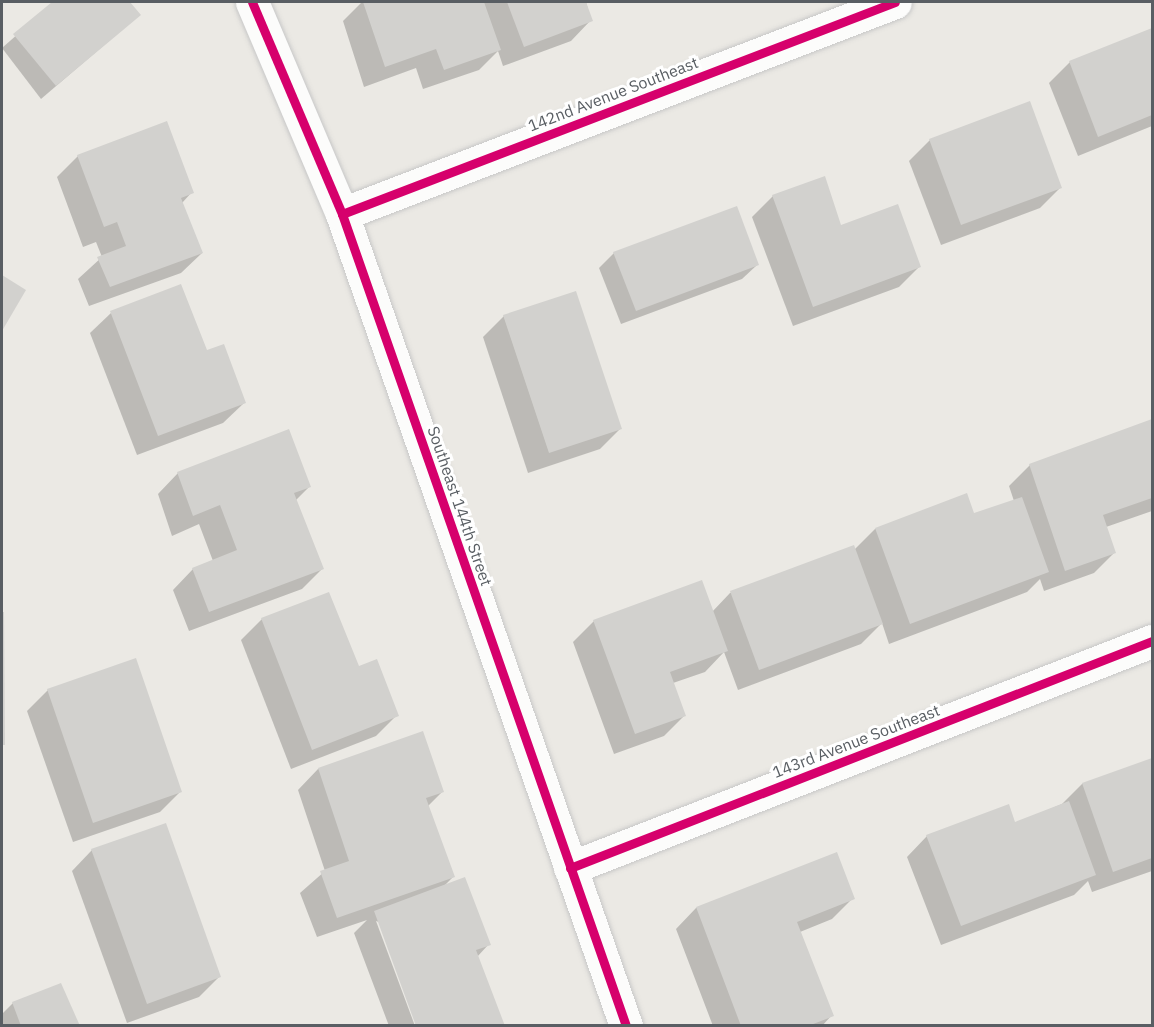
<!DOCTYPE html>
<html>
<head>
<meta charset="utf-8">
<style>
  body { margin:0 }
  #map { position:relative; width:1154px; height:1027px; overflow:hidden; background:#ebe9e4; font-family:"IBM Plex Sans",sans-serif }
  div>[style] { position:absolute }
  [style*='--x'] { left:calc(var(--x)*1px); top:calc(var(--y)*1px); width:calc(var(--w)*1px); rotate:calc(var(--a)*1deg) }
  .shadow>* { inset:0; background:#0003 }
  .building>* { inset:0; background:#d2d1ce }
  .roads { filter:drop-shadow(0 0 2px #c7c7c7) drop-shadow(0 0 2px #c7c7c7) }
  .minor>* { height:33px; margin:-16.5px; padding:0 16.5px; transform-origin:16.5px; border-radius:16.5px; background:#fcfcfb }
  .cycleway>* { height:9px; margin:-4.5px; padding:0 4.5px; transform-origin:4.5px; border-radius:4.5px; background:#d6006c }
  span { translate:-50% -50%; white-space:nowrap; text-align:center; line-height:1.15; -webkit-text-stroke:6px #fff; paint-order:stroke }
  .street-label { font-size:16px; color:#595e63 }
  .frame { position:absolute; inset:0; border:3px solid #595e63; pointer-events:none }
</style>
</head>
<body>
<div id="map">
  <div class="shadow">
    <div style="clip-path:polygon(54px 2px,128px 2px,139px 15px,41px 99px,2px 48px)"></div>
    <div style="clip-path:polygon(362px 2px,586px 2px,591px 20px,571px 41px,503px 66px,498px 51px,479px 70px,423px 89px,416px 68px,364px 87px,343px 21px)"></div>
    <div style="clip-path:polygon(1152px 29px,1152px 126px,1078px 156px,1049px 83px,1070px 62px)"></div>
    <div style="clip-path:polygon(930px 140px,1061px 187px,1040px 208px,941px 245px,909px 161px)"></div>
    <div style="clip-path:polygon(78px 156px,192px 192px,182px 203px,202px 253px,181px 273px,89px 306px,78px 279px,102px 257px,96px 242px,83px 247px,57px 177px)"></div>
    <div style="clip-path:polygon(773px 196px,840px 227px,919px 267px,899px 287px,793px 326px,752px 217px)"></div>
    <div style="clip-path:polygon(614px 253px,757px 265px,742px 279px,621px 324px,599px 268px)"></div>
    <div style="clip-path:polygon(2px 277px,24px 291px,2px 328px)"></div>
    <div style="clip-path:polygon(111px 313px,244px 403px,223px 423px,137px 455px,90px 333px)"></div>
    <div style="clip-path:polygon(504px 316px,620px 429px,600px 449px,528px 473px,483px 337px)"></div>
    <div style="clip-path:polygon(1152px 420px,1152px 511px,1106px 527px,1114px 553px,1094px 573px,1044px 591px,1040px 579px,1027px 592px,889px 644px,882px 623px,861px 644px,738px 690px,724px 652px,705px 672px,673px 683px,684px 716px,664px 736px,614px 754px,573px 642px,594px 621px,712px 612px,730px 593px,854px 550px,875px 529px,973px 515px,1014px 501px,1009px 486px,1030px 465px)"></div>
    <div style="clip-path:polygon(178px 473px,309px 487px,295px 501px,322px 569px,302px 589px,189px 631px,173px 590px,193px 569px,213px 561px,199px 524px,172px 536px,158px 494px)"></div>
    <div style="clip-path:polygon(2px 614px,4px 744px,2px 746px)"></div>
    <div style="clip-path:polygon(262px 619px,358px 668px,397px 715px,376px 736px,291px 769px,241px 640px)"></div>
    <div style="clip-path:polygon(48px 690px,181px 791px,160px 812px,73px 842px,27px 711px)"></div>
    <div style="clip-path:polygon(1152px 760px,1152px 871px,1092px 892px,1088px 881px,1074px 895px,941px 945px,907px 857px,927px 836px,1014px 824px,1062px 804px,1082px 784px)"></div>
    <div style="clip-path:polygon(318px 769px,442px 792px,428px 806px,453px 877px,443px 887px,489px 944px,477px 957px,376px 921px,415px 1026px,389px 1026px,354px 933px,367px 920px,317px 937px,300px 893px,325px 871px,298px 790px)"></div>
    <div style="clip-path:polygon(92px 850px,219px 977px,199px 997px,127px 1023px,72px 871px)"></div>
    <div style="clip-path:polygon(853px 898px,832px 919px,800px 932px,832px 1015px,822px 1026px,713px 1026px,676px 929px,696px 908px)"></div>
    <div style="clip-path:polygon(13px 1003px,79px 1026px,2px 1026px,2px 1014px)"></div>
  </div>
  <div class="building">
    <div style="clip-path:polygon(52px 2px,130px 2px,141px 15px,56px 86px,13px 34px)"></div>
    <div style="clip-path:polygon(363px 2px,484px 2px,501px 50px,444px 70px,436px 49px,385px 67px)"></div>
    <div style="clip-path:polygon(507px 2px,586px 2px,593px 21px,524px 47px)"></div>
    <div style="clip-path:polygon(1152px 28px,1152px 115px,1098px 137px,1069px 61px)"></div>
    <div style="clip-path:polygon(1030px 101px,1062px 188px,961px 225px,929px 139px)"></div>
    <div style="clip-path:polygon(167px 121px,194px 193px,181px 198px,203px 253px,110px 287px,97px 257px,126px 246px,117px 222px,104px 227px,77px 155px)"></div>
    <div style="clip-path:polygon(825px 176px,841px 225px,898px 204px,921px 267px,813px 307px,772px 195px)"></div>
    <div style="clip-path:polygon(737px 206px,759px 265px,636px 311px,613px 252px)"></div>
    <div style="clip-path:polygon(2px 275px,26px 290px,2px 331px)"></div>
    <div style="clip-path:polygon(181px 284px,207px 350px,224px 344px,246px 403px,158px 436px,110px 311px)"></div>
    <div style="clip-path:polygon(576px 291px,622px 429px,549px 453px,503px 315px)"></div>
    <div style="clip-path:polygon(1152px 419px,1152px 498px,1103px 515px,1116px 553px,1065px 571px,1029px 464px)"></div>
    <div style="clip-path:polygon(289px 429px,311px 487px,294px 493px,324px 569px,209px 612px,192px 568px,237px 550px,220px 505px,193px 516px,177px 472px)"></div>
    <div style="clip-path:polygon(967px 493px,974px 513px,1022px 497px,1049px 572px,910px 624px,875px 528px)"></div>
    <div style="clip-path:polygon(854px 545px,883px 624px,759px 670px,730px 591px)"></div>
    <div style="clip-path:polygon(702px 580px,728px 651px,670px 672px,686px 716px,635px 734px,593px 620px)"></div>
    <div style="clip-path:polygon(329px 592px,359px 666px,377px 659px,399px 716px,312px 750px,261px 618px)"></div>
    <div style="clip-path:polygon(2px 612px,4px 612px,5px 745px,2px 745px)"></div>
    <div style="clip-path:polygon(136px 658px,182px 792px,93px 823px,47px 689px)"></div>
    <div style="clip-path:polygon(423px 731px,444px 792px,426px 798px,455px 877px,337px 918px,320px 871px,349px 861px,318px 768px)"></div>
    <div style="clip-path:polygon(1152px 758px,1152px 858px,1113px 872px,1082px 783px)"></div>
    <div style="clip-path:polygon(1069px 801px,1096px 875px,961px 926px,926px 835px,1009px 804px,1015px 822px)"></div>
    <div style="clip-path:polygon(166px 823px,221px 977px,147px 1004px,91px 849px)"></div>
    <div style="clip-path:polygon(837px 852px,855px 899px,797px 922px,834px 1016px,808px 1026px,741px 1026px,696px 907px)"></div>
    <div style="clip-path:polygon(465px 877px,491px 945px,476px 950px,505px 1026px,416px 1026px,374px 911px)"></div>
    <div style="clip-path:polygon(61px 983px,80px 1026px,21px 1026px,12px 1002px)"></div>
  </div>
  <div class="roads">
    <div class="minor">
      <div style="--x:252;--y:2;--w:230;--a:67"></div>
      <div style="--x:342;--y:214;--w:860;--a:70.72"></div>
      <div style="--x:342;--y:214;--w:592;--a:-20.97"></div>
      <div style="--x:570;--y:868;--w:625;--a:-21.31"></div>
    </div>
  </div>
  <div class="cycleway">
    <div style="--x:252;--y:2;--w:230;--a:67"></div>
    <div style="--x:342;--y:214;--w:860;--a:70.72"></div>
    <div style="--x:342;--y:214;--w:592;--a:-20.97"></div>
    <div style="--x:570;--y:868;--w:625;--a:-21.31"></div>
  </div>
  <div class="street-label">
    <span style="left:613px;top:94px;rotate:-21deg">142nd Avenue Southeast</span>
    <span style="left:460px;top:506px;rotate:71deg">Southeast 144th Street</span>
    <span style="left:856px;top:741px;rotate:-21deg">143rd Avenue Southeast</span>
  </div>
  <div class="frame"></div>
</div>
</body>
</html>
